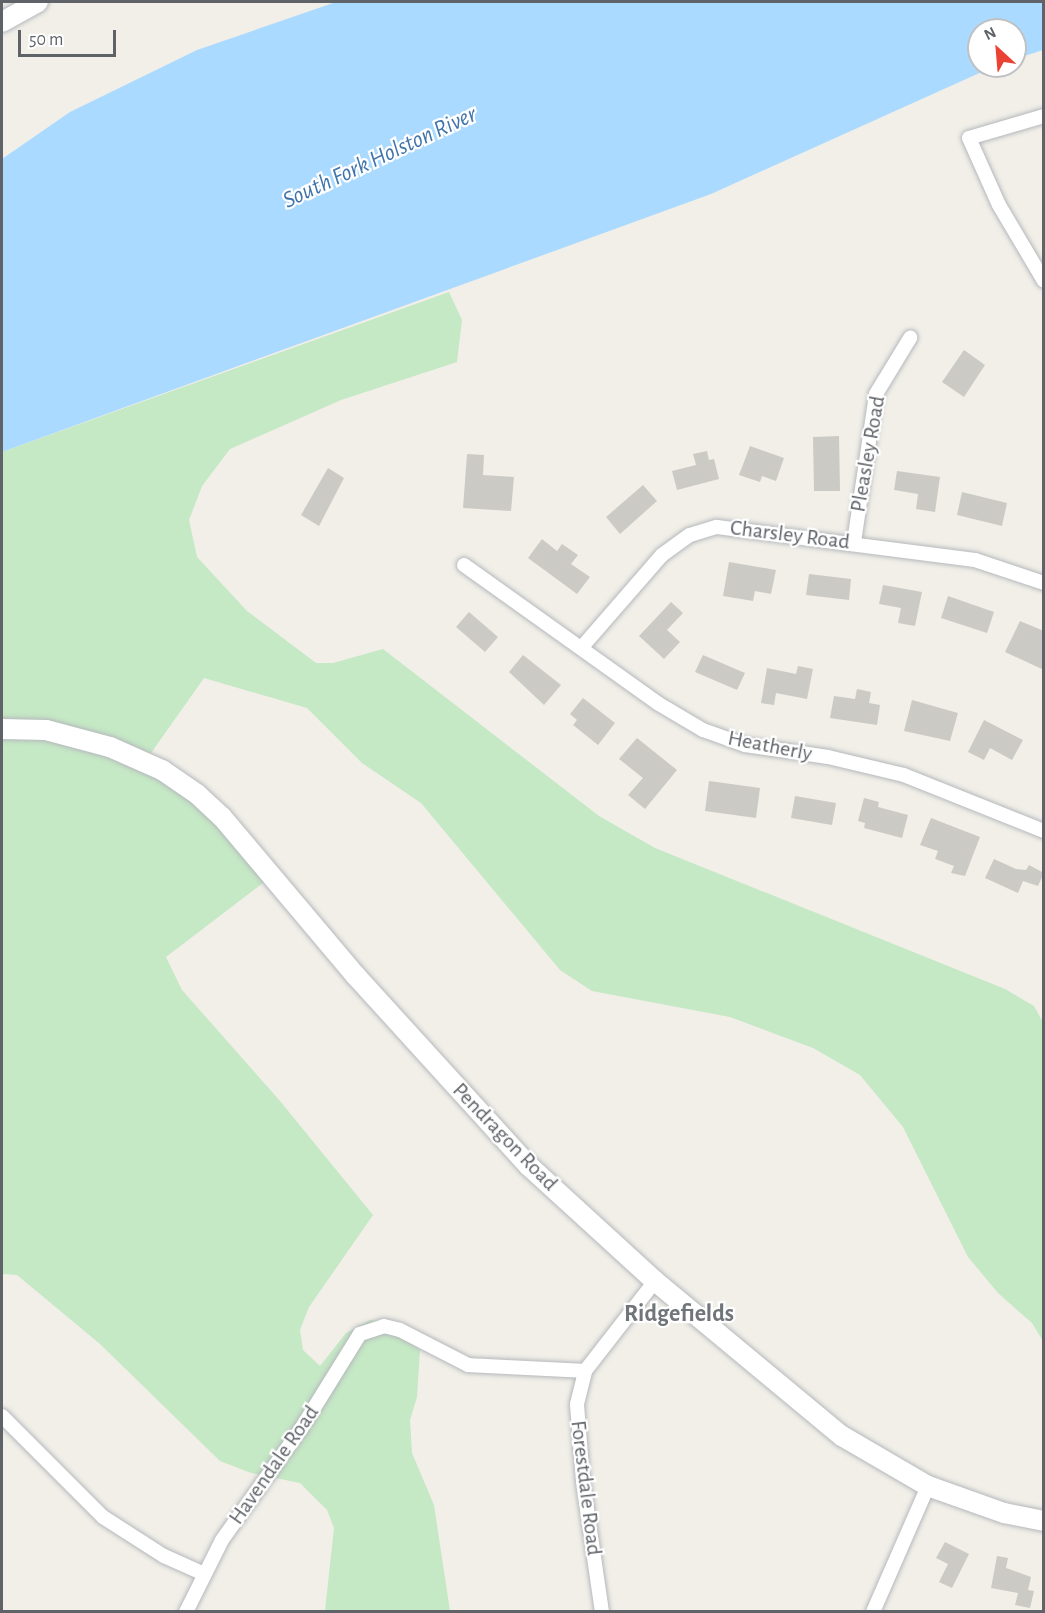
<!DOCTYPE html>
<html>
<head>
<meta charset="utf-8">
<style>
  body { margin:0 }
  #map { position:relative; width:1045px; height:1613px; overflow:hidden; background:#f1efe8; font-family:"Alegreya Sans",sans-serif }
  div>[style] { position:absolute }
  [style*='--x'] { left:calc(var(--x)*1px); top:calc(var(--y)*1px); width:calc(var(--w)*1px); rotate:calc(var(--a)*1deg) }
  .green>* { inset:0; background:#c5e8c5 }
  .water>* { inset:0; background:#aadaff }
  .building>* { inset:0; background:#cccac5 }
  .roads { filter:drop-shadow(0 0 2px #b5b8bc) drop-shadow(0 0 2px #b5b8bc) }
  .street>* { height:14px; margin:-7px; padding:0 7px; transform-origin:7px; border-radius:7px; background:#fff }
  .secondary>* { height:20px; margin:-10px; padding:0 10px; transform-origin:10px; border-radius:10px; background:#fff }
  span { translate:-50% -50%; white-space:nowrap; text-align:center; line-height:1.15; -webkit-text-stroke:4.5px #fff; paint-order:stroke }
  .street-label { font-size:22px; color:#5f6368 }
  .water-label { font-size:24px; color:#4174aa; font-style:italic }
  .neighbourhood-label { font-size:24px; color:#70757a; font-weight:700 }
  .frame { position:absolute; inset:0; border:3px solid #5f6368; pointer-events:none }
  .north { position:absolute; left:967px; top:18px; width:60px; height:60px; box-sizing:border-box; background:#fff; border:2px solid #bfc1c3; border-radius:50%; rotate:334deg; font-size:16px; font-weight:700; line-height:24px; text-align:center; color:#5f6368 }
  .north::after { content:''; display:block; margin:auto; width:21px; height:27px; background:#ea4335; clip-path:polygon(50% 0,100% 100%,50% 72%,0 100%) }
  .scale { position:absolute; left:18px; top:30px; width:98px; height:27px; box-sizing:border-box; border:3px solid #5f6368; border-top:0; padding-left:8px; font-size:18px; line-height:21px; white-space:nowrap; color:#5f6368; -webkit-text-stroke:4px #fff; paint-order:stroke }
</style>
</head>
<body>
<div id="map">
  <div class="green">
    <div style="clip-path:polygon(449px 292px,462px 320px,457px 362px,341px 400px,230px 449px,202px 486px,189px 520px,197px 557px,247px 611px,316px 663px,333px 663px,383px 649px,599px 816px,655px 848px,1005px 989px,1034px 1006px,1044px 1024px,1043px 1341px,1032px 1323px,998px 1293px,968px 1257px,903px 1127px,860px 1075px,813px 1048px,730px 1017px,592px 991px,560px 970px,421px 803px,362px 763px,307px 708px,204px 678px,151px 753px,223px 805px,280px 870px,166px 957px,182px 990px,280px 1101px,373px 1215px,309px 1307px,300px 1330px,303px 1350px,320px 1366px,346px 1333px,370px 1320px,380px 1321px,420px 1350px,417px 1397px,410px 1420px,412px 1453px,434px 1505px,450px 1611px,325px 1611px,334px 1528px,327px 1510px,300px 1483px,251px 1473px,220px 1461px,100px 1344px,17px 1275px,2px 1274px,2px 452px)"></div>
  </div>
  <div class="water">
    <div style="clip-path:polygon(336px 2px,1043px 2px,1043px 50px,1015px 59px,1015px 30px,979px 30px,979px 66px,995px 66px,711px 194px,2px 452px,2px 159px,70px 112px,197px 50px)"></div>
  </div>
  <div class="building">
    <div style="clip-path:polygon(964px 350px,985px 365px,964px 397px,942px 382px)"></div>
    <div style="clip-path:polygon(839px 436px,840px 491px,814px 491px,813px 437px)"></div>
    <div style="clip-path:polygon(750px 446px,784px 458px,776px 481px,762px 476px,760px 482px,739px 475px)"></div>
    <div style="clip-path:polygon(707px 451px,709px 460px,714px 459px,719px 479px,677px 490px,672px 471px,696px 465px,693px 454px)"></div>
    <div style="clip-path:polygon(467px 454px,484px 455px,483px 475px,514px 477px,511px 511px,463px 508px)"></div>
    <div style="clip-path:polygon(328px 468px,344px 478px,319px 526px,301px 515px)"></div>
    <div style="clip-path:polygon(897px 471px,940px 477px,935px 512px,916px 509px,918px 494px,894px 490px)"></div>
    <div style="clip-path:polygon(643px 485px,657px 501px,620px 534px,606px 517px)"></div>
    <div style="clip-path:polygon(962px 492px,1007px 503px,1002px 526px,957px 515px)"></div>
    <div style="clip-path:polygon(542px 539px,557px 551px,562px 544px,578px 555px,571px 564px,590px 577px,577px 594px,528px 558px)"></div>
    <div style="clip-path:polygon(729px 562px,776px 570px,771px 594px,755px 591px,753px 601px,723px 596px)"></div>
    <div style="clip-path:polygon(809px 574px,851px 579px,849px 600px,806px 595px)"></div>
    <div style="clip-path:polygon(883px 585px,922px 592px,915px 626px,898px 623px,901px 608px,879px 604px)"></div>
    <div style="clip-path:polygon(948px 596px,994px 612px,987px 633px,941px 618px)"></div>
    <div style="clip-path:polygon(671px 602px,683px 613px,667px 630px,680px 642px,664px 659px,639px 636px)"></div>
    <div style="clip-path:polygon(469px 612px,498px 637px,485px 652px,456px 627px)"></div>
    <div style="clip-path:polygon(1020px 621px,1044px 631px,1044px 670px,1005px 652px)"></div>
    <div style="clip-path:polygon(523px 655px,561px 685px,544px 705px,509px 672px)"></div>
    <div style="clip-path:polygon(703px 655px,745px 673px,737px 690px,695px 672px)"></div>
    <div style="clip-path:polygon(798px 666px,813px 669px,807px 699px,776px 693px,774px 705px,761px 703px,767px 668px,796px 674px)"></div>
    <div style="clip-path:polygon(857px 689px,871px 692px,869px 703px,880px 705px,877px 725px,830px 718px,834px 696px,855px 699px)"></div>
    <div style="clip-path:polygon(583px 698px,615px 723px,598px 745px,573px 725px,577px 720px,570px 714px)"></div>
    <div style="clip-path:polygon(912px 700px,958px 713px,950px 741px,904px 731px)"></div>
    <div style="clip-path:polygon(984px 720px,1023px 740px,1012px 760px,990px 748px,984px 760px,968px 752px)"></div>
    <div style="clip-path:polygon(637px 738px,677px 770px,645px 809px,628px 795px,643px 778px,619px 759px)"></div>
    <div style="clip-path:polygon(709px 781px,760px 788px,756px 818px,705px 811px)"></div>
    <div style="clip-path:polygon(795px 796px,836px 803px,832px 825px,791px 818px)"></div>
    <div style="clip-path:polygon(864px 798px,879px 802px,878px 807px,908px 815px,902px 838px,864px 828px,865px 823px,858px 821px)"></div>
    <div style="clip-path:polygon(931px 818px,980px 837px,965px 876px,951px 873px,954px 866px,935px 859px,938px 851px,920px 845px)"></div>
    <div style="clip-path:polygon(994px 859px,1016px 869px,1026px 870px,1029px 865px,1044px 873px,1038px 886px,1023px 881px,1018px 893px,985px 878px)"></div>
    <div style="clip-path:polygon(945px 1542px,969px 1554px,952px 1588px,939px 1582px,948px 1564px,936px 1558px)"></div>
    <div style="clip-path:polygon(997px 1556px,1008px 1558px,1006px 1568px,1031px 1577px,1028px 1590px,1034px 1591px,1030px 1608px,1015px 1605px,1018px 1593px,991px 1588px)"></div>
  </div>
  <div class="roads">
    <div class="street">
      <div style="--x:1044;--y:116;--w:78;--a:163.7"></div>
      <div style="--x:969;--y:138;--w:73;--a:65.9"></div>
      <div style="--x:999;--y:205;--w:88;--a:59.4"></div>
      <div style="--x:854;--y:542;--w:150;--a:-81.5"></div>
      <div style="--x:876;--y:394;--w:66;--a:-58.7"></div>
      <div style="--x:464;--y:565;--w:239;--a:35.5"></div>
      <div style="--x:659;--y:704;--w:51;--a:30.6"></div>
      <div style="--x:703;--y:730;--w:45;--a:19.7"></div>
      <div style="--x:745;--y:745;--w:84;--a:8.2"></div>
      <div style="--x:828;--y:757;--w:78;--a:13.3"></div>
      <div style="--x:904;--y:775;--w:151;--a:21.8"></div>
      <div style="--x:582;--y:647;--w:122;--a:-49"></div>
      <div style="--x:662;--y:555;--w:34;--a:-36"></div>
      <div style="--x:690;--y:535;--w:28;--a:-17"></div>
      <div style="--x:717;--y:527;--w:260;--a:7.3"></div>
      <div style="--x:975;--y:560;--w:73;--a:18.4"></div>
      <div style="--x:2;--y:1416;--w:143;--a:45"></div>
      <div style="--x:103;--y:1517;--w:72;--a:32.6"></div>
      <div style="--x:164;--y:1556;--w:42;--a:24.1"></div>
      <div style="--x:186;--y:1612;--w:80;--a:-63.4"></div>
      <div style="--x:222;--y:1540;--w:136;--a:-54.6"></div>
      <div style="--x:301;--y:1429;--w:112;--a:-58.2"></div>
      <div style="--x:360;--y:1334;--w:25;--a:-18"></div>
      <div style="--x:384;--y:1326;--w:16;--a:14"></div>
      <div style="--x:400;--y:1330;--w:76;--a:27.2"></div>
      <div style="--x:468;--y:1365;--w:117;--a:2.9"></div>
      <div style="--x:602;--y:1612;--w:132;--a:-98.3"></div>
      <div style="--x:583;--y:1481;--w:77;--a:-94.5"></div>
      <div style="--x:577;--y:1404;--w:34;--a:-76"></div>
      <div style="--x:585;--y:1371;--w:114;--a:-52.1"></div>
      <div style="--x:873;--y:1612;--w:137;--a:-66.4"></div>
    </div>
    <div class="secondary">
      <div style="--x:2;--y:22;--w:41;--a:-29.1"></div>
      <div style="--x:2;--y:729;--w:44;--a:1.3"></div>
      <div style="--x:46;--y:730;--w:66;--a:14.9"></div>
      <div style="--x:110;--y:747;--w:57;--a:23.9"></div>
      <div style="--x:162;--y:770;--w:42;--a:34.4"></div>
      <div style="--x:197;--y:794;--w:34;--a:43"></div>
      <div style="--x:222;--y:817;--w:207;--a:49.9"></div>
      <div style="--x:355;--y:975;--w:258;--a:47.7"></div>
      <div style="--x:529;--y:1166;--w:171;--a:42.4"></div>
      <div style="--x:655;--y:1281;--w:243;--a:39.7"></div>
      <div style="--x:842;--y:1436;--w:99;--a:30.2"></div>
      <div style="--x:928;--y:1486;--w:81;--a:19.6"></div>
      <div style="--x:1004;--y:1513;--w:41;--a:11.3"></div>
    </div>
  </div>
  <div class="street-label">
    <span style="left:868px;top:454px;rotate:-80deg">Pleasley Road</span>
    <span style="left:790px;top:535px;rotate:7deg">Charsley Road</span>
    <span style="left:770px;top:746px;rotate:11deg">Heatherly</span>
    <span style="left:505px;top:1137px;rotate:46deg">Pendragon Road</span>
    <span style="left:274px;top:1465px;rotate:-55deg">Havendale Road</span>
    <span style="left:586px;top:1488px;rotate:83deg">Forestdale Road</span>
  </div>
  <div class="water-label">
    <span style="left:380px;top:158px;rotate:-25deg">South Fork Holston River</span>
  </div>
  <div class="neighbourhood-label">
    <span style="left:679px;top:1315px">Ridgefields</span>
  </div>
  <div class="frame"></div>
  <div class="north">N</div>
  <div class="scale">50 m</div>
</div>
</body>
</html>
